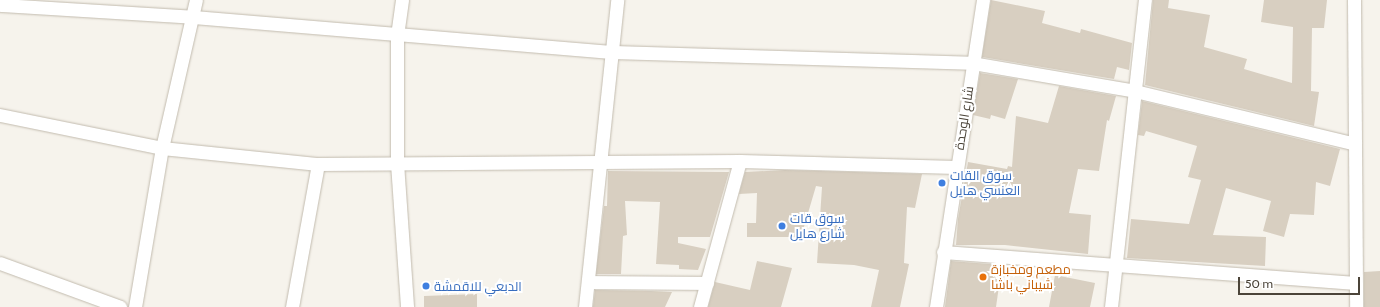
<!DOCTYPE html>
<html>
<head>
<meta charset="utf-8">
<style>
  body { margin:0 }
  #map { position:relative; width:1380px; height:307px; overflow:hidden; background:#f6f3ec; font-family:Cabin,Cairo,sans-serif }
  div>[style] { position:absolute }
  [style*='--x'] { left:calc(var(--x)*1px); top:calc(var(--y)*1px); width:calc(var(--w)*1px); rotate:calc(var(--a)*1deg) }
  .building>* { inset:0; background:#d8cfc1 }
  .roads { filter:drop-shadow(0 0 1px #c2bbae) drop-shadow(0 0 1px #c2bbae) }
  .minor>* { height:13px; margin:-6.5px; padding:0 6.5px; transform-origin:6.5px; border-radius:6.5px; background:#fff }
  .dots>* { width:11px; height:11px; translate:-50% -50%; box-sizing:border-box; border:2px solid #fff; border-radius:50% }
  span { translate:-50% -50%; white-space:nowrap; text-align:center; line-height:1.15; -webkit-text-stroke:4px #fff; paint-order:stroke }
  .street-label { font-size:13px; color:#4b4439 }
  .shop-label { font-size:13px; color:#366cbe }
  .left { translate:0 -50%; text-align:left }
  .food-label { font-size:13px; color:#c56008 }
  .scale { position:absolute; left:1238px; top:277px; width:122px; height:18px; box-sizing:border-box; border:2px solid #4b4439; border-top:0; padding-left:5px; font-size:12px; line-height:14px; white-space:nowrap; color:#4b4439; -webkit-text-stroke:3px #fff; paint-order:stroke }
</style>
</head>
<body>
<div id="map">
  <div class="building">
    <div style="clip-path:polygon(991px 0,1045px 11px,1042px 23px,1080px 33px,1081px 29px,1132px 43px,1129px 70px,1117px 67px,1114px 79px,982px 57px)"></div>
    <div style="clip-path:polygon(1153px 0,1169px 0,1168px 8px,1210px 15px,1204px 47px,1247px 59px,1244px 69px,1292px 83px,1293px 27px,1261px 22px,1264px 0,1327px 0,1324px 28px,1312px 28px,1311px 91px,1319px 92px,1314px 126px,1145px 85px)"></div>
    <div style="clip-path:polygon(980px 73px,1018px 79px,1005px 119px,991px 115px,990px 119px,973px 115px)"></div>
    <div style="clip-path:polygon(1059px 86px,1116px 96px,1109px 121px,1107px 120px,1099px 171px,1078px 169px,1069px 213px,1091px 215px,1088px 254px,1005px 245px,956px 245px,958px 219px,968px 162px,1007px 169px,1008px 166px,1012px 167px,1016px 116px,1048px 123px)"></div>
    <div style="clip-path:polygon(1142px 101px,1340px 149px,1330px 186px,1316px 182px,1314px 215px,1290px 214px,1284px 237px,1263px 231px,1271px 201px,1226px 188px,1213px 235px,1266px 237px,1265px 266px,1127px 258px,1131px 219px,1189px 224px,1201px 180px,1188px 177px,1197px 146px,1146px 131px,1144px 136px,1138px 135px)"></div>
    <div style="clip-path:polygon(785px 170px,922px 174px,915px 208px,907px 207px,904px 263px,909px 264px,900px 307px,871px 307px,879px 270px,854px 265px,817px 263px,822px 187px,816px 186px,801px 237px,747px 237px,747px 223px,756px 223px,757px 193px,739px 194px,745px 172px)"></div>
    <div style="clip-path:polygon(608px 171px,729px 172px,710px 237px,678px 237px,678px 243px,706px 249px,698px 270px,679px 269px,679px 265px,656px 264px,660px 202px,625px 201px,627px 235px,623px 236px,621px 274px,596px 274px,604px 206px,607px 206px)"></div>
    <div style="clip-path:polygon(757px 261px,792px 268px,781px 307px,708px 307px,715px 282px,750px 290px)"></div>
    <div style="clip-path:polygon(951px 261px,1002px 265px,996px 307px,945px 307px)"></div>
    <div style="clip-path:polygon(1380px 271px,1380px 307px,1364px 307px,1364px 272px)"></div>
    <div style="clip-path:polygon(1055px 275px,1095px 283px,1090px 307px,1049px 307px)"></div>
    <div style="clip-path:polygon(595px 290px,651px 291px,672px 292px,665px 307px,593px 307px)"></div>
    <div style="clip-path:polygon(477px 294px,477px 307px,424px 307px,424px 296px)"></div>
  </div>
  <div class="roads">
    <div class="minor">
      <div style="--x:402;--y:0;--w:34;--a:98"></div>
      <div style="--x:397;--y:34;--w:129;--a:90"></div>
      <div style="--x:397;--y:163;--w:144;--a:86"></div>
      <div style="--x:1354;--y:0;--w:307;--a:89.6"></div>
      <div style="--x:0;--y:5;--w:194;--a:3.5"></div>
      <div style="--x:194;--y:17;--w:418;--a:4.8"></div>
      <div style="--x:611;--y:52;--w:361;--a:1.7"></div>
      <div style="--x:972;--y:63;--w:165;--a:9.7"></div>
      <div style="--x:1135;--y:91;--w:226;--a:13.5"></div>
      <div style="--x:0;--y:115;--w:165;--a:11.5"></div>
      <div style="--x:162;--y:148;--w:157;--a:5.9"></div>
      <div style="--x:318;--y:164;--w:422;--a:-0.4"></div>
      <div style="--x:740;--y:161;--w:216;--a:1.6"></div>
      <div style="--x:943;--y:252;--w:414;--a:4.3"></div>
      <div style="--x:0;--y:263;--w:128;--a:20.1"></div>
      <div style="--x:588;--y:282;--w:119;--a:0.5"></div>
      <div style="--x:135;--y:307;--w:161;--a:-80.4"></div>
      <div style="--x:162;--y:148;--w:152;--a:-77.1"></div>
      <div style="--x:292;--y:307;--w:145;--a:-79.7"></div>
      <div style="--x:585;--y:307;--w:309;--a:-84"></div>
      <div style="--x:700;--y:307;--w:151;--a:-74.7"></div>
      <div style="--x:936;--y:307;--w:311;--a:-81.3"></div>
      <div style="--x:1111;--y:307;--w:309;--a:-83.7"></div>
    </div>
  </div>
  <div class="dots">
    <div style="left:942px;top:183px;background:#3f7fe0"></div>
    <div style="left:782px;top:226px;background:#3f7fe0"></div>
    <div style="left:983px;top:277px;background:#e8710a"></div>
    <div style="left:426px;top:286px;background:#3f7fe0"></div>
  </div>
  <div class="street-label">
    <span style="left:964px;top:118px;rotate:-81deg">شارع الوحدة</span>
  </div>
  <div class="shop-label">
    <span class="left" style="left:950px;top:183px">سوق القات<br>العنسي هايل</span>
    <span class="left" style="left:790px;top:226px">سوق قات<br>شارع هايل</span>
    <span class="left" style="left:434px;top:286px">الدبعي للاقمشة</span>
  </div>
  <div class="food-label">
    <span class="left" style="left:991px;top:277px">مطعم ومخبازة<br>شيباني باشا</span>
  </div>
  <div class="scale">50 m</div>
</div>
</body>
</html>
